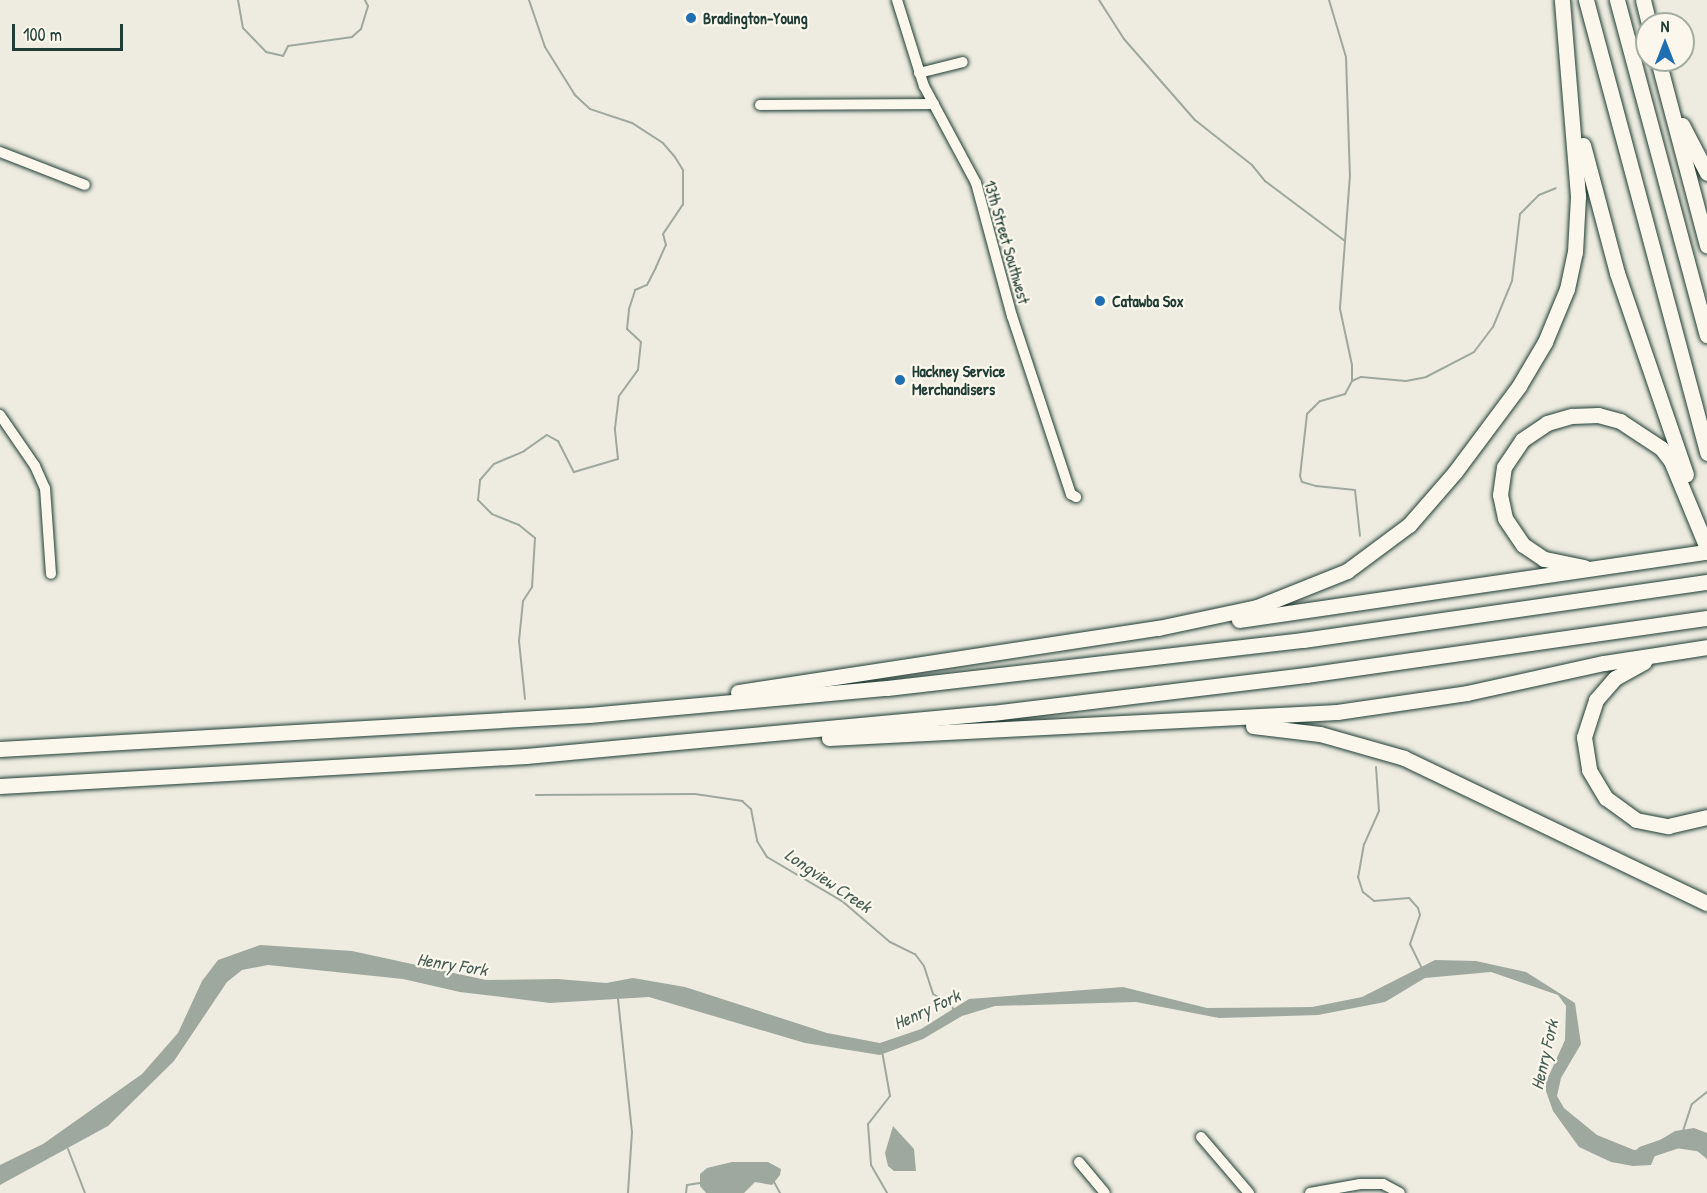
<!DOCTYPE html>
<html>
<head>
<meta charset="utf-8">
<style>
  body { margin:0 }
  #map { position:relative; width:1707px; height:1193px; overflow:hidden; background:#eeece1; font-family:"Patrick Hand",sans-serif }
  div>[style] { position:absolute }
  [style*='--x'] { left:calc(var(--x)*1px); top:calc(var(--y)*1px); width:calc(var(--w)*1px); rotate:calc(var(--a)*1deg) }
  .water>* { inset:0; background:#9fa89f }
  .stream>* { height:2px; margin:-1px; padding:0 1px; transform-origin:1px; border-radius:1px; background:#9fa89f }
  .river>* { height:14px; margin:-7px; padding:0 7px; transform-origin:7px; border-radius:7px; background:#9fa89f }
  .roads { filter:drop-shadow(0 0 2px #1f3d34) drop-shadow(0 0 2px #1f3d34) }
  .minor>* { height:10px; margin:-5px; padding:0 5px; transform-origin:5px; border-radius:5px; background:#fbf7ec }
  .highway>* { height:15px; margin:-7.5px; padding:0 7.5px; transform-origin:7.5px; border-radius:7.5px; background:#fbf7ec }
  .dots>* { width:16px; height:16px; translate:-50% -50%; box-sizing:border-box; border:3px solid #fbf7ec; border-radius:50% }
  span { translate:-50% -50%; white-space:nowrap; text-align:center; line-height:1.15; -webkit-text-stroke:4.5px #fbf7ec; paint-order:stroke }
  .poi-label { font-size:16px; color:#1f3d34; font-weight:700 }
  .left { translate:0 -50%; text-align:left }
  .street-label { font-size:16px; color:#1f3d34 }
  .water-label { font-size:18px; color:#455d54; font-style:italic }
  .north { position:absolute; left:1635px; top:12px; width:60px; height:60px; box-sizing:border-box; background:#fbf7ec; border:2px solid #a3ada2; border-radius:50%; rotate:0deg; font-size:16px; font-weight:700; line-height:24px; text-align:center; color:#1f3d34 }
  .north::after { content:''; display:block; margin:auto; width:21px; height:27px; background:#1f6fb2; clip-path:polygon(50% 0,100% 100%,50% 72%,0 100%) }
  .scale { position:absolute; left:12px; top:24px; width:111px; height:27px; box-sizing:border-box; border:3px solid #1f3d34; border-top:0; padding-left:8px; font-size:18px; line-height:21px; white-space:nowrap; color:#1f3d34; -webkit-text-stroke:4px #fbf7ec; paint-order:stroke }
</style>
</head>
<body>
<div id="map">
  <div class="water">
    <div style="clip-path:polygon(260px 945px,352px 951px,486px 980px,558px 979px,606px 983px,633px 978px,685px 987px,827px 1033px,880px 1043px,921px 1029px,969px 999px,1123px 987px,1207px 1008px,1312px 1007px,1362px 997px,1435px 960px,1476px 961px,1526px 972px,1575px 1003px,1581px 1044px,1561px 1078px,1557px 1096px,1564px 1108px,1597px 1135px,1634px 1150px,1647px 1148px,1675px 1131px,1694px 1128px,1707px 1133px,1707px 1159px,1691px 1146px,1667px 1145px,1659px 1146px,1651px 1165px,1633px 1166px,1611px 1162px,1579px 1147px,1553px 1111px,1546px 1091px,1546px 1082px,1565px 1040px,1566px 1006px,1558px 995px,1491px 972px,1425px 978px,1385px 1002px,1318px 1015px,1219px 1018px,1136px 1002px,995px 1006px,962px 1016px,923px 1039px,880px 1055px,805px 1043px,649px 997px,550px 1003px,460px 992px,403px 979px,268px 965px,242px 970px,227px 982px,174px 1061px,108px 1126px,0 1185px,0 1165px,43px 1144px,142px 1074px,178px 1033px,202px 981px,218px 960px)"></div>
    <div style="clip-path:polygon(893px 1126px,914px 1149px,916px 1171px,894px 1171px,888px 1166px,885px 1153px)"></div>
    <div style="clip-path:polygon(732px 1162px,768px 1162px,781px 1169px,780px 1175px,772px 1185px,755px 1182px,744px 1193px,706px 1193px,700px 1186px,700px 1174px,707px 1168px)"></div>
  </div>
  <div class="stream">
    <div style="--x:238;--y:0;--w:28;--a:80"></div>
    <div style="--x:243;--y:28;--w:33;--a:46"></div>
    <div style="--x:266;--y:52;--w:17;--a:13"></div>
    <div style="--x:283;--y:56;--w:11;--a:-63"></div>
    <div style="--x:288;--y:46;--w:65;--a:-8"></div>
    <div style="--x:352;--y:37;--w:12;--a:-42"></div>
    <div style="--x:361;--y:29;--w:24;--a:-73"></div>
    <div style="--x:368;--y:6;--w:7;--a:-117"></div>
    <div style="--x:1099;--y:0;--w:46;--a:57.3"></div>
    <div style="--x:1124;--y:39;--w:108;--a:48.8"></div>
    <div style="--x:1195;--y:120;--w:73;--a:38.3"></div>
    <div style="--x:1252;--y:165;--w:21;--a:51"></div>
    <div style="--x:1265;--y:181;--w:100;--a:36.9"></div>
    <div style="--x:1329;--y:0;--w:59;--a:73.4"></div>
    <div style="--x:1346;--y:57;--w:118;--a:88.1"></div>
    <div style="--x:1350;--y:175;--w:134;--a:94.3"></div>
    <div style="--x:1340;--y:309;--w:57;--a:77.9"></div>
    <div style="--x:1352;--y:365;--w:16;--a:90"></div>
    <div style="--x:1352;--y:381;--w:15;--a:118"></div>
    <div style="--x:1345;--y:394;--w:26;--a:164"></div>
    <div style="--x:1320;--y:401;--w:18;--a:135"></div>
    <div style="--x:1307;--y:414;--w:62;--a:96.4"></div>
    <div style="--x:1300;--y:476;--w:6;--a:72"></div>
    <div style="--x:1302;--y:482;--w:15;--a:16"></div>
    <div style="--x:1316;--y:486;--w:39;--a:6"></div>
    <div style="--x:1355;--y:490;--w:46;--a:83.8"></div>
    <div style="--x:1352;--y:381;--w:10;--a:-24"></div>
    <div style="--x:1361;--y:377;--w:45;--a:5.1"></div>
    <div style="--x:1406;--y:381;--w:20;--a:-11"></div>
    <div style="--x:1426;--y:377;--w:54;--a:-27.5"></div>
    <div style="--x:1474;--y:352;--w:31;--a:-53"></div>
    <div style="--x:1493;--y:327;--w:50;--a:-67.6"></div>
    <div style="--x:1512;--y:281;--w:67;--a:-83.2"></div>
    <div style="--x:1520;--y:214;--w:27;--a:-45"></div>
    <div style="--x:1539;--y:195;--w:18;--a:-22"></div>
    <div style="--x:525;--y:699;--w:58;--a:-95.9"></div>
    <div style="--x:519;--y:641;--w:40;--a:-84.3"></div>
    <div style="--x:523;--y:601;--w:17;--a:-57"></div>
    <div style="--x:532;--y:587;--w:49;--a:-86.5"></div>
    <div style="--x:535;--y:538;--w:21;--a:-141"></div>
    <div style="--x:519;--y:525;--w:29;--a:-158"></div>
    <div style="--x:492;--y:514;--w:20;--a:-135"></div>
    <div style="--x:478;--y:500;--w:20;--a:-84"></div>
    <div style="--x:480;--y:480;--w:21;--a:-49"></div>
    <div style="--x:494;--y:464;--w:33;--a:-23"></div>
    <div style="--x:524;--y:451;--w:28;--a:-35"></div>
    <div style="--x:547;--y:435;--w:13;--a:29"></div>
    <div style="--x:558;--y:441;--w:35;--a:63"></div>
    <div style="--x:574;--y:472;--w:46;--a:-16.5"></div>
    <div style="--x:618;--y:459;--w:31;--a:-96"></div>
    <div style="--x:615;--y:428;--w:32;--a:-83"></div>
    <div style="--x:619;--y:396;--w:32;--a:-54"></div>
    <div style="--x:638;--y:370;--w:28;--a:-84"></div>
    <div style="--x:641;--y:342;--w:19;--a:-137"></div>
    <div style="--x:627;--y:329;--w:20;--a:-84"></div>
    <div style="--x:629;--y:309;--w:20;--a:-72"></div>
    <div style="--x:635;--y:290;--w:13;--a:-23"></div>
    <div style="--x:647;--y:285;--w:20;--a:-63"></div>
    <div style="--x:656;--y:267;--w:24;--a:-66"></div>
    <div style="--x:666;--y:245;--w:11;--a:-105"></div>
    <div style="--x:663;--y:234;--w:36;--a:-56"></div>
    <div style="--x:683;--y:204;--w:34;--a:-90"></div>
    <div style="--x:683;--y:170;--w:15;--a:-122"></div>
    <div style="--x:675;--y:157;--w:18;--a:-131"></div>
    <div style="--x:663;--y:143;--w:37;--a:-147"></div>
    <div style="--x:632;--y:123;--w:44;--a:-161.6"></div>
    <div style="--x:590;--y:109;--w:21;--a:-137"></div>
    <div style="--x:575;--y:95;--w:57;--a:-122"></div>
    <div style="--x:545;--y:47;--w:50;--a:-108.8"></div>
    <div style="--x:1376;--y:767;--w:44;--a:86.1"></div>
    <div style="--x:1379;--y:811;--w:36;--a:114"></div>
    <div style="--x:1364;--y:844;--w:34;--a:100"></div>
    <div style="--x:1358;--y:877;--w:16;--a:72"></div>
    <div style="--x:1363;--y:892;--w:14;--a:39"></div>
    <div style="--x:1374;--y:901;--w:35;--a:-5"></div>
    <div style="--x:1409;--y:898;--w:13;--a:48"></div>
    <div style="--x:1418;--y:908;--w:7;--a:74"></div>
    <div style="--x:1420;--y:915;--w:31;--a:109"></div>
    <div style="--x:1410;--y:944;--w:28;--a:64"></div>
    <div style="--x:536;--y:795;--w:159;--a:-0.4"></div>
    <div style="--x:695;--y:794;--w:48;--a:8.5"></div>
    <div style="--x:742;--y:801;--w:12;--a:42"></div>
    <div style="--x:751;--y:809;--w:33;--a:79"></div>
    <div style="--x:757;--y:841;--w:19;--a:58"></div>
    <div style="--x:767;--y:857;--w:87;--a:30.4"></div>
    <div style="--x:842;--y:901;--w:63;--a:40.5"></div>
    <div style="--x:890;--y:942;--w:28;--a:26"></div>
    <div style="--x:915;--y:954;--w:15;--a:53"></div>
    <div style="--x:924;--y:966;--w:29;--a:72"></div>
    <div style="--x:933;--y:994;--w:21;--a:29"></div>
    <div style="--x:951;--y:1004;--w:8;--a:67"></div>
    <div style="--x:618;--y:999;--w:134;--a:84"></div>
    <div style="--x:632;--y:1132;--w:61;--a:93.8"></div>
    <div style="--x:882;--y:1051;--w:46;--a:79.9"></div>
    <div style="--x:890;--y:1096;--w:36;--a:128"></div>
    <div style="--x:868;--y:1124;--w:41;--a:85.8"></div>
    <div style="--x:871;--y:1165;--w:32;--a:60"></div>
    <div style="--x:1683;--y:1131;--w:28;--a:-72"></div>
    <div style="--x:1692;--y:1104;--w:19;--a:-39"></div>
    <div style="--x:68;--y:1149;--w:47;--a:68.9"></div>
    <div style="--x:774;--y:1182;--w:13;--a:61"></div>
    <div style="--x:686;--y:1193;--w:8;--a:-83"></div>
    <div style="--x:687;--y:1185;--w:13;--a:-9"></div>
  </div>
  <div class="river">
    <div style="--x:1643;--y:1153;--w:36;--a:-19"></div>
    <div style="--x:1677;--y:1141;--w:30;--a:9"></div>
  </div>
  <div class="roads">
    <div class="minor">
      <div style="--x:897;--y:0;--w:90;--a:72.6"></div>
      <div style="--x:924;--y:86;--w:110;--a:61.8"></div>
      <div style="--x:976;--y:183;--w:138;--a:74.9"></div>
      <div style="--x:1012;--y:316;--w:188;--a:71.7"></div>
      <div style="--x:1071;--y:494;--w:6;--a:31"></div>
      <div style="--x:919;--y:73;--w:45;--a:-14"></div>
      <div style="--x:760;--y:105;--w:174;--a:-0.3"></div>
      <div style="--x:0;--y:152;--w:91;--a:21.2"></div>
      <div style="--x:0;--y:415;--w:62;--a:55.5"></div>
      <div style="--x:35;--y:466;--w:24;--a:66"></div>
      <div style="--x:45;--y:488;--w:86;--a:86"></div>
      <div style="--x:1201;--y:1137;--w:74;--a:49.4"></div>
      <div style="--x:1079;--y:1162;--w:40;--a:50"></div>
      <div style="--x:1310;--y:1193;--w:51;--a:-10.2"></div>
      <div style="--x:1360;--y:1184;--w:23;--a:0"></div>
      <div style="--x:1383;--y:1184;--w:19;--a:28"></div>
    </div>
    <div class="highway">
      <div style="--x:1586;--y:0;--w:469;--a:75"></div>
      <div style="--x:1617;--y:0;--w:347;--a:75"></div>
      <div style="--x:1643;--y:0;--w:25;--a:76"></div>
      <div style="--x:1658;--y:60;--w:192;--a:75.2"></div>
      <div style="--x:1682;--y:125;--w:54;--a:62.5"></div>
      <div style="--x:1583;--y:145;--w:132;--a:75.1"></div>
      <div style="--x:1617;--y:273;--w:213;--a:71.1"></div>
      <div style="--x:1584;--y:567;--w:41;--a:-168.7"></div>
      <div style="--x:1544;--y:559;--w:25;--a:-146"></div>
      <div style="--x:1523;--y:545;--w:32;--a:-124"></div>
      <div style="--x:1505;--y:518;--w:24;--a:-102"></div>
      <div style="--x:1500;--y:495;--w:28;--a:-82"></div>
      <div style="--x:1504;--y:467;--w:32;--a:-56"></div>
      <div style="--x:1522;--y:440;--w:30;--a:-34"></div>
      <div style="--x:1547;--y:423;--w:26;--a:-16"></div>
      <div style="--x:1572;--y:416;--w:26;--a:-2"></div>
      <div style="--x:1598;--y:415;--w:23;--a:15"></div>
      <div style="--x:1620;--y:421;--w:49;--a:33.4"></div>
      <div style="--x:1661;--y:448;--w:16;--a:52"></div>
      <div style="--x:1671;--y:461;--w:94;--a:67.5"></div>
      <div style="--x:1239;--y:620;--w:473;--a:-8.3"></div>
      <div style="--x:1644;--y:662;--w:33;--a:151"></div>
      <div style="--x:1615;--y:678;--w:29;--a:131"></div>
      <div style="--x:1596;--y:700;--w:39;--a:108"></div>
      <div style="--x:1584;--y:737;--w:33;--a:81"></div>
      <div style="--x:1589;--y:770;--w:33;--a:59"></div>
      <div style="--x:1606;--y:798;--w:37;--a:36"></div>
      <div style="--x:1636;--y:820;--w:33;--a:11"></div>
      <div style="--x:1668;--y:826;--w:40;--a:-13"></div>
      <div style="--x:738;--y:692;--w:425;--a:-8.7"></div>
      <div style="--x:1158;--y:628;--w:101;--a:-12"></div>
      <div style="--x:1257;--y:607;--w:97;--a:-21.8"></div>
      <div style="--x:1347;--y:571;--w:77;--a:-36.6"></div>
      <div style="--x:1409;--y:525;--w:70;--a:-49"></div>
      <div style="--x:1455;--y:472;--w:107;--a:-53.3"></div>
      <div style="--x:1519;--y:386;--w:51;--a:-59.4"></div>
      <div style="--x:1545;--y:342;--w:57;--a:-67.5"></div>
      <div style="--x:1567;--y:289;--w:38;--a:-78"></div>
      <div style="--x:1575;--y:252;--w:56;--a:-86.9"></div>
      <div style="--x:1578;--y:196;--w:197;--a:-94.7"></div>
      <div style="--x:1253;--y:726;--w:67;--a:6.8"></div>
      <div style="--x:1320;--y:734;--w:87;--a:15.9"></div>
      <div style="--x:1404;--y:758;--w:336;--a:25.6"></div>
      <div style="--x:829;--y:738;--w:509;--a:-2.93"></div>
      <div style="--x:1337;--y:712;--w:131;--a:-8.3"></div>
      <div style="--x:1467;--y:693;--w:140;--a:-12.4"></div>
      <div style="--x:1604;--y:663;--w:104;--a:-8.8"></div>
      <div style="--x:0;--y:749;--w:590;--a:-3.3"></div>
      <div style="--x:589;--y:715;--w:299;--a:-5.2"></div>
      <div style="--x:887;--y:688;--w:419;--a:-6.6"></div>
      <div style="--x:1303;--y:640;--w:408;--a:-8.2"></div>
      <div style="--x:0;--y:786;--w:527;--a:-3.26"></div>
      <div style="--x:526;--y:756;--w:468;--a:-5.3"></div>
      <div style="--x:992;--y:713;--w:316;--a:-6.9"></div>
      <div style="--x:1306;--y:675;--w:405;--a:-8.1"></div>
    </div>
  </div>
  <div class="dots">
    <div style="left:691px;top:18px;background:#1f6fb2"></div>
    <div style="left:1100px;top:301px;background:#1f6fb2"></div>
    <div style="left:900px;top:380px;background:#1f6fb2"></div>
  </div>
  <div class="poi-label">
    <span class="left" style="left:703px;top:18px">Bradington-Young</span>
    <span class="left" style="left:1112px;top:301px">Catawba Sox</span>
    <span class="left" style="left:912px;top:380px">Hackney Service<br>Merchandisers</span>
  </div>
  <div class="street-label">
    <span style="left:1007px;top:242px;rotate:74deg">13th Street Southwest</span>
  </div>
  <div class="water-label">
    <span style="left:828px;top:881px;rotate:34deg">Longview Creek</span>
    <span style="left:452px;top:965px;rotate:9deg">Henry Fork</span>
    <span style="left:927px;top:1010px;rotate:-25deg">Henry Fork</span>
    <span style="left:1545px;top:1055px;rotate:-77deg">Henry Fork</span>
  </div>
  <div class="north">N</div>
  <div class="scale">100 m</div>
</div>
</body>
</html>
